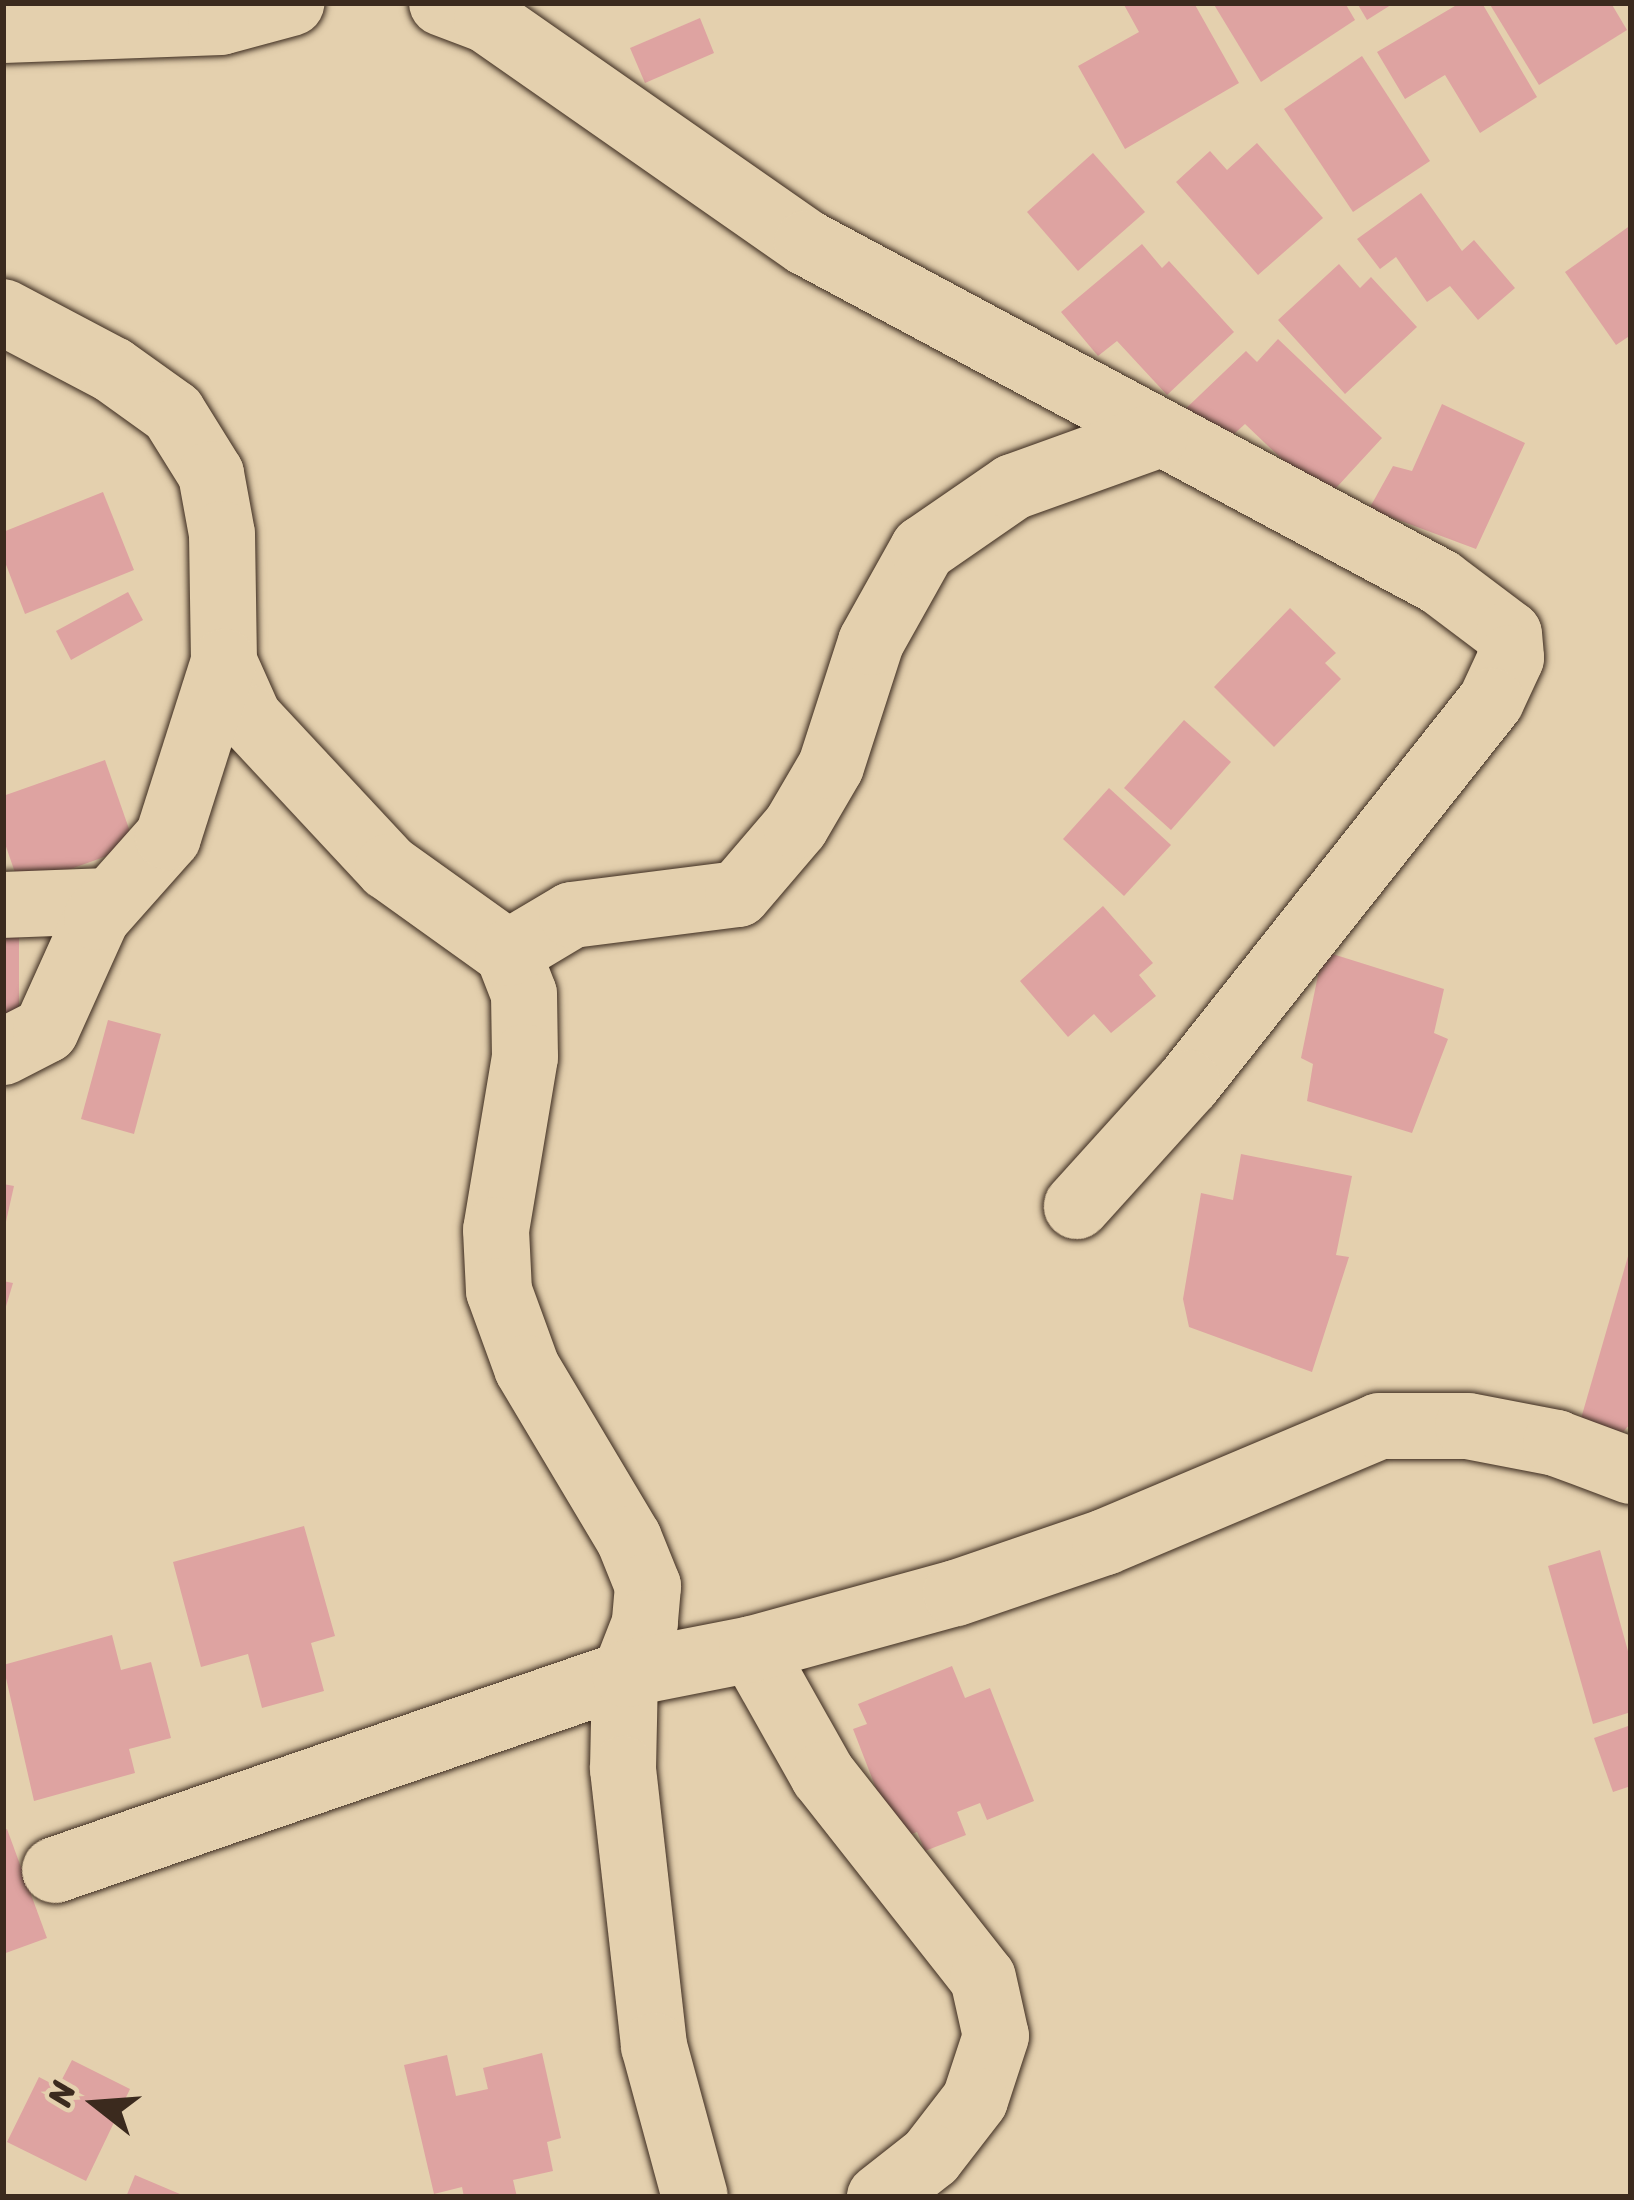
<!DOCTYPE html>
<html>
<head>
<meta charset="utf-8">
<style>
  body { margin:0 }
  #map { position:relative; width:1634px; height:2200px; overflow:hidden; background:#e4d0ae; font-family:Sriracha,sans-serif }
  div>[style] { position:absolute }
  [style*='--x'] { left:calc(var(--x)*1px); top:calc(var(--y)*1px); width:calc(var(--w)*1px); rotate:calc(var(--a)*1deg) }
  .building>* { inset:0; background:#dea3a1 }
  .roads { filter:drop-shadow(0 0 3px #3b2a1e) drop-shadow(0 0 3px #3b2a1e) }
  .minor>* { height:66px; margin:-33px; padding:0 33px; transform-origin:33px; border-radius:33px; background:#e4d0ae }
  span { translate:-50% -50%; white-space:nowrap; text-align:center; line-height:1.15; -webkit-text-stroke:10px #e4d0ae; paint-order:stroke }
  .frame { position:absolute; inset:0; border:6px solid #3b2a1e; pointer-events:none }
  .north { position:absolute; left:36px; top:2044px; width:120px; height:120px; -webkit-text-stroke:9px #e4d0ae; paint-order:stroke; rotate:287deg; font-size:33px; font-weight:700; line-height:48px; text-align:center; color:#3b2a1e }
  .north::after { content:''; display:block; margin:auto; width:42px; height:54px; background:#3b2a1e; clip-path:polygon(50% 0,100% 100%,50% 72%,0 100%) }
</style>
</head>
<body>
<div id="map">
  <div class="building">
    <div style="clip-path:polygon(1123px 3px,1194px 3px,1239px 83px,1125px 149px,1078px 66px,1139px 32px)"></div>
    <div style="clip-path:polygon(1213px 3px,1345px 3px,1355px 20px,1261px 82px)"></div>
    <div style="clip-path:polygon(1357px 3px,1394px 3px,1367px 20px)"></div>
    <div style="clip-path:polygon(1460px 3px,1482px 3px,1537px 97px,1480px 133px,1445px 75px,1405px 99px,1377px 52px)"></div>
    <div style="clip-path:polygon(1489px 3px,1611px 3px,1627px 30px,1539px 85px)"></div>
    <div style="clip-path:polygon(700px 18px,714px 53px,645px 83px,630px 48px)"></div>
    <div style="clip-path:polygon(1362px 56px,1430px 161px,1353px 212px,1284px 109px)"></div>
    <div style="clip-path:polygon(1257px 143px,1323px 218px,1258px 275px,1176px 182px,1210px 151px,1227px 170px)"></div>
    <div style="clip-path:polygon(1093px 153px,1145px 212px,1078px 271px,1027px 212px)"></div>
    <div style="clip-path:polygon(1421px 193px,1462px 251px,1474px 240px,1515px 288px,1478px 320px,1450px 286px,1427px 302px,1396px 257px,1380px 269px,1357px 239px)"></div>
    <div style="clip-path:polygon(1631px 225px,1631px 335px,1616px 345px,1565px 272px)"></div>
    <div style="clip-path:polygon(1142px 244px,1162px 268px,1169px 261px,1234px 332px,1167px 395px,1117px 341px,1098px 356px,1061px 312px)"></div>
    <div style="clip-path:polygon(1339px 264px,1360px 288px,1371px 277px,1417px 327px,1345px 394px,1278px 320px)"></div>
    <div style="clip-path:polygon(1278px 339px,1382px 438px,1325px 500px,1245px 424px,1213px 453px,1178px 416px,1246px 351px,1257px 362px)"></div>
    <div style="clip-path:polygon(1442px 404px,1525px 443px,1476px 549px,1369px 509px,1393px 466px,1412px 471px)"></div>
    <div style="clip-path:polygon(103px 492px,134px 570px,25px 614px,3px 557px,3px 532px)"></div>
    <div style="clip-path:polygon(128px 592px,143px 620px,71px 660px,56px 631px)"></div>
    <div style="clip-path:polygon(1290px 608px,1336px 653px,1325px 663px,1341px 679px,1274px 747px,1214px 687px)"></div>
    <div style="clip-path:polygon(1184px 720px,1231px 762px,1171px 830px,1124px 788px)"></div>
    <div style="clip-path:polygon(105px 760px,135px 846px,20px 887px,3px 838px,3px 796px)"></div>
    <div style="clip-path:polygon(1109px 788px,1171px 845px,1124px 896px,1063px 839px)"></div>
    <div style="clip-path:polygon(1103px 906px,1153px 963px,1139px 975px,1156px 996px,1111px 1033px,1094px 1014px,1068px 1037px,1020px 981px)"></div>
    <div style="clip-path:polygon(19px 919px,19px 1019px,3px 1019px,3px 920px)"></div>
    <div style="clip-path:polygon(1323px 951px,1444px 989px,1434px 1033px,1448px 1039px,1412px 1133px,1307px 1101px,1313px 1064px,1301px 1058px)"></div>
    <div style="clip-path:polygon(108px 1020px,161px 1034px,134px 1134px,81px 1119px)"></div>
    <div style="clip-path:polygon(1241px 1154px,1352px 1176px,1336px 1255px,1349px 1257px,1312px 1372px,1189px 1327px,1183px 1299px,1201px 1193px,1233px 1200px)"></div>
    <div style="clip-path:polygon(3px 1184px,14px 1186px,5px 1226px,3px 1226px)"></div>
    <div style="clip-path:polygon(1631px 1246px,1631px 1423px,1623px 1432px,1580px 1422px)"></div>
    <div style="clip-path:polygon(3px 1281px,13px 1283px,4px 1313px,3px 1313px)"></div>
    <div style="clip-path:polygon(304px 1526px,335px 1636px,311px 1643px,324px 1691px,262px 1708px,248px 1654px,201px 1667px,173px 1562px)"></div>
    <div style="clip-path:polygon(1600px 1550px,1631px 1662px,1631px 1712px,1593px 1724px,1548px 1566px)"></div>
    <div style="clip-path:polygon(112px 1635px,121px 1670px,151px 1662px,171px 1738px,129px 1749px,135px 1773px,34px 1801px,3px 1665px)"></div>
    <div style="clip-path:polygon(952px 1666px,965px 1698px,990px 1688px,1034px 1801px,987px 1820px,980px 1803px,957px 1812px,966px 1835px,925px 1851px,917px 1832px,896px 1840px,853px 1729px,867px 1724px,858px 1704px)"></div>
    <div style="clip-path:polygon(1631px 1725px,1631px 1786px,1613px 1792px,1594px 1738px)"></div>
    <div style="clip-path:polygon(7px 1829px,47px 1938px,3px 1954px,3px 1831px)"></div>
    <div style="clip-path:polygon(542px 2053px,561px 2138px,547px 2142px,553px 2171px,513px 2180px,517px 2197px,464px 2197px,462px 2187px,434px 2194px,404px 2065px,447px 2055px,456px 2096px,488px 2089px,483px 2068px)"></div>
    <div style="clip-path:polygon(72px 2060px,130px 2089px,86px 2181px,7px 2142px,39px 2077px,58px 2087px)"></div>
    <div style="clip-path:polygon(135px 2175px,187px 2197px,126px 2197px)"></div>
  </div>
  <div class="roads">
    <div class="minor">
      <div style="--x:442;--y:3;--w:48;--a:20.7"></div>
      <div style="--x:487;--y:20;--w:390;--a:34.9"></div>
      <div style="--x:807;--y:243;--w:718;--a:28.17"></div>
      <div style="--x:1440;--y:582;--w:86;--a:37"></div>
      <div style="--x:1509;--y:634;--w:24;--a:85"></div>
      <div style="--x:1511;--y:658;--w:47;--a:114.9"></div>
      <div style="--x:1491;--y:701;--w:488;--a:128.4"></div>
      <div style="--x:1188;--y:1083;--w:166;--a:132.1"></div>
      <div style="--x:3;--y:30;--w:218;--a:-2.1"></div>
      <div style="--x:221;--y:22;--w:73;--a:-15.2"></div>
      <div style="--x:3;--y:312;--w:124;--a:27.8"></div>
      <div style="--x:113;--y:370;--w:74;--a:35.6"></div>
      <div style="--x:173;--y:413;--w:72;--a:58.1"></div>
      <div style="--x:211;--y:474;--w:61;--a:79.6"></div>
      <div style="--x:222;--y:534;--w:128;--a:89.1"></div>
      <div style="--x:224;--y:662;--w:61;--a:65.9"></div>
      <div style="--x:249;--y:718;--w:204;--a:47"></div>
      <div style="--x:388;--y:867;--w:148;--a:35.6"></div>
      <div style="--x:508;--y:953;--w:44;--a:68.7"></div>
      <div style="--x:524;--y:994;--w:63;--a:89.1"></div>
      <div style="--x:525;--y:1057;--w:175;--a:99.5"></div>
      <div style="--x:496;--y:1230;--w:61;--a:87.2"></div>
      <div style="--x:499;--y:1291;--w:82;--a:70"></div>
      <div style="--x:527;--y:1368;--w:199;--a:59.2"></div>
      <div style="--x:629;--y:1539;--w:51;--a:68"></div>
      <div style="--x:648;--y:1586;--w:37;--a:95"></div>
      <div style="--x:645;--y:1623;--w:55;--a:111.4"></div>
      <div style="--x:625;--y:1674;--w:95;--a:91.2"></div>
      <div style="--x:623;--y:1769;--w:279;--a:83.6"></div>
      <div style="--x:654;--y:2046;--w:156;--a:74.8"></div>
      <div style="--x:3;--y:905;--w:106;--a:-2.2"></div>
      <div style="--x:508;--y:953;--w:74;--a:-30.7"></div>
      <div style="--x:572;--y:915;--w:167;--a:-7.2"></div>
      <div style="--x:738;--y:894;--w:89;--a:-49.5"></div>
      <div style="--x:796;--y:826;--w:69;--a:-59.7"></div>
      <div style="--x:831;--y:766;--w:130;--a:-72.1"></div>
      <div style="--x:871;--y:642;--w:107;--a:-60.8"></div>
      <div style="--x:923;--y:549;--w:109;--a:-34.6"></div>
      <div style="--x:1013;--y:487;--w:151;--a:-19.8"></div>
      <div style="--x:3;--y:1052;--w:48;--a:-27.1"></div>
      <div style="--x:46;--y:1030;--w:124;--a:-65.7"></div>
      <div style="--x:97;--y:917;--w:107;--a:-48.4"></div>
      <div style="--x:168;--y:837;--w:184;--a:-72.3"></div>
      <div style="--x:752;--y:1649;--w:145;--a:60.6"></div>
      <div style="--x:823;--y:1775;--w:258;--a:51.8"></div>
      <div style="--x:983;--y:1978;--w:59;--a:77.4"></div>
      <div style="--x:996;--y:2036;--w:67;--a:108.2"></div>
      <div style="--x:975;--y:2100;--w:72;--a:127.7"></div>
      <div style="--x:931;--y:2157;--w:65;--a:141.9"></div>
      <div style="--x:55;--y:1870;--w:603;--a:-18.98"></div>
      <div style="--x:625;--y:1674;--w:129;--a:-11.1"></div>
      <div style="--x:752;--y:1649;--w:212;--a:-15.4"></div>
      <div style="--x:956;--y:1593;--w:157;--a:-18.9"></div>
      <div style="--x:1105;--y:1542;--w:298;--a:-22.9"></div>
      <div style="--x:1379;--y:1426;--w:89;--a:0"></div>
      <div style="--x:1468;--y:1426;--w:90;--a:10.9"></div>
      <div style="--x:1556;--y:1443;--w:80;--a:20.5"></div>
    </div>
  </div>
  <div class="frame"></div>
  <div class="north">N</div>
</div>
</body>
</html>
